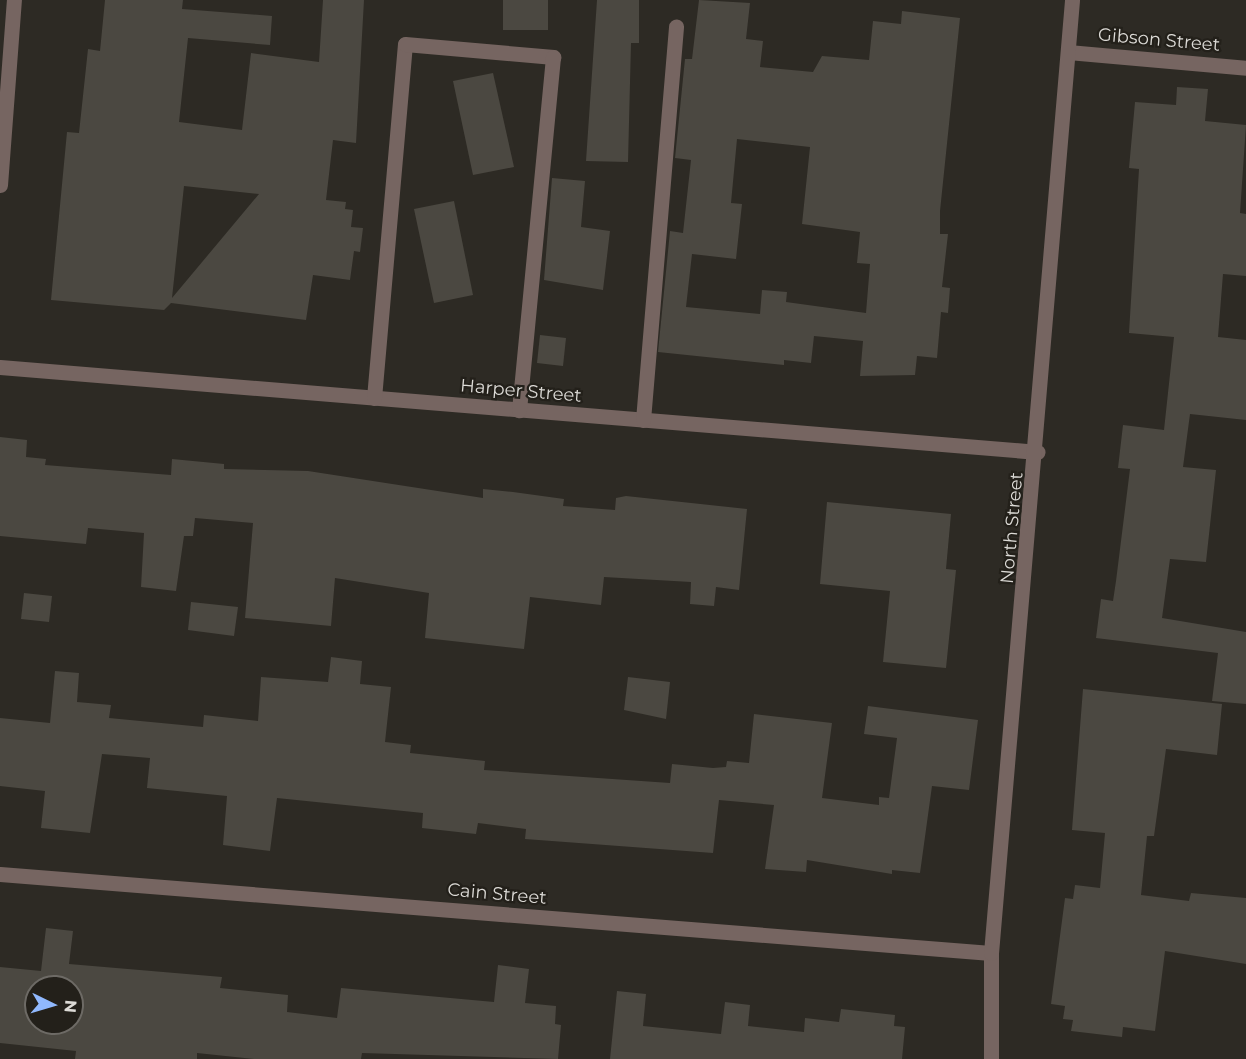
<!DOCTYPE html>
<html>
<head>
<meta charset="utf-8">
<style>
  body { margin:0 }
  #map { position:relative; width:1246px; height:1059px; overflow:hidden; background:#2d2a24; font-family:Montserrat,sans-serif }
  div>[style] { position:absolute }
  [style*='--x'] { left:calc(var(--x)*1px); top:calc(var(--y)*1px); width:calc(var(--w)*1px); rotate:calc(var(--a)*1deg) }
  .building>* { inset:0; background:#4b4841 }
  .minor>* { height:15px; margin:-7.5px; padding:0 7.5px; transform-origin:7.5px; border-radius:7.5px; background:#766561 }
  span { translate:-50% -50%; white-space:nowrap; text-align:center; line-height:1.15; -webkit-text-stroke:4.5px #23201a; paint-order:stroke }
  .street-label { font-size:18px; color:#dcdad6 }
  .north { position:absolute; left:24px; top:975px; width:60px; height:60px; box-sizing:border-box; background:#23201a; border:2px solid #6d6a65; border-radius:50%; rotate:95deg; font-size:16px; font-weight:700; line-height:24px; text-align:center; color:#dcdad6 }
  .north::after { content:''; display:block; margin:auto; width:21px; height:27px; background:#90b8fd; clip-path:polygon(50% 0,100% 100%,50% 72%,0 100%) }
</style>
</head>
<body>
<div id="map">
  <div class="building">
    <div style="clip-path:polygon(evenodd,105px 0,183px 0,182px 9px,272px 16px,270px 45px,188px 38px,179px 122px,242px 130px,251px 53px,319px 62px,323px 0,364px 0,356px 143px,333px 140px,326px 200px,346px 202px,345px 209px,353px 210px,351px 227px,363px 228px,360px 252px,354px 251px,350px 280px,313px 275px,306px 320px,171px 303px,164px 310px,51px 300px,67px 132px,79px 133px,88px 49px,100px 51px,105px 0,184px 186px,259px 194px,172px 298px,184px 186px)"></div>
    <div style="clip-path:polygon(503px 0,548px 0,548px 30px,503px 30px)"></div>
    <div style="clip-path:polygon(597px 0,639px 0,639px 43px,631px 43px,628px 162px,586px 161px)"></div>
    <div style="clip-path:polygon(evenodd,699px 0,750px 3px,746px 39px,763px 41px,760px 67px,813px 72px,822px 56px,869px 60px,873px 21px,901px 24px,902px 11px,960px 18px,940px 211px,940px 234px,948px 234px,942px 287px,950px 288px,948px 313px,941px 312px,937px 358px,917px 356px,915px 375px,860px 376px,863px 341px,814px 336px,811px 363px,784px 360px,784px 365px,658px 352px,670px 231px,683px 233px,691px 160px,675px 158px,685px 59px,692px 59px,699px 0,737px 139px,810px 147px,802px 224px,860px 232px,857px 263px,870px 264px,866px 313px,786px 302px,787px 292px,762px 290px,760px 314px,686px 307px,692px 254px,736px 259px,742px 204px,731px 203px,737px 139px)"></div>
    <div style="clip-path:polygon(493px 73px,514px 167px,473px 175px,453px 81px)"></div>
    <div style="clip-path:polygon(1177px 87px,1208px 89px,1205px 121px,1246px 125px,1240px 213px,1246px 214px,1246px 276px,1223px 274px,1218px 337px,1246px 340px,1246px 420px,1190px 414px,1183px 467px,1216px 470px,1206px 562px,1170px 559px,1162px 618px,1246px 632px,1246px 704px,1212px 701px,1218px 653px,1096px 638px,1101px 599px,1113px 601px,1116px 581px,1130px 469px,1118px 468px,1123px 425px,1164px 430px,1174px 337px,1129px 333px,1139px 169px,1129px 168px,1135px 102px,1176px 105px)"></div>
    <div style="clip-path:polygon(552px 178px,585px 181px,581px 227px,610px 231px,603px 290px,544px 280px)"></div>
    <div style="clip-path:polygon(454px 201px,473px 295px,434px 303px,414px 209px)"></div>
    <div style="clip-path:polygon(540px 335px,566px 338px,563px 366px,537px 363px)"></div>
    <div style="clip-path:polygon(0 437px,27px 440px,26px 457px,46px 459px,45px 465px,171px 475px,172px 459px,224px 464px,224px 469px,308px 471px,483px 498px,483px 489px,513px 492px,564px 499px,563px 506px,615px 510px,616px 498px,626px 496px,747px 509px,739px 590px,716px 587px,714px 606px,690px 604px,691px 582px,604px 577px,601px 605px,530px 597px,524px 649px,425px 638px,429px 593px,335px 578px,331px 626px,245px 618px,253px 523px,195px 518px,193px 536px,184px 536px,176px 591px,141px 587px,144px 533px,88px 528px,86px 544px,0 536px)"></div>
    <div style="clip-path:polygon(827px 502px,951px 514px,946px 569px,956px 570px,946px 668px,883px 662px,890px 591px,820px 584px)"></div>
    <div style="clip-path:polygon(24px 593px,52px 596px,49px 622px,21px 619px)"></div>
    <div style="clip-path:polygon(191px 602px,238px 607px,234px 636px,188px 630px)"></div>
    <div style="clip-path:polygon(331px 657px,362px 661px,360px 684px,391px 687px,385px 742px,411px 745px,410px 753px,485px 761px,484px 770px,670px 783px,672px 764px,713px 768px,726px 767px,727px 761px,749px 763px,754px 714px,832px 723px,822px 798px,879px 805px,879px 797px,889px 798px,897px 738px,864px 734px,868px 706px,978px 720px,969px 790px,932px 786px,920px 873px,892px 870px,892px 874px,807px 860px,806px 872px,765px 869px,774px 805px,719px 800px,713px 853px,525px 839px,526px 829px,478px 823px,476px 834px,422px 828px,423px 813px,277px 798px,270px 851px,223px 845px,227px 796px,147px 788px,150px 758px,102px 754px,90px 833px,41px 828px,45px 791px,0 786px,0 718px,50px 723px,55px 671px,79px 673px,77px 702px,111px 705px,109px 718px,203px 727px,204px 715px,258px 721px,261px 677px,328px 682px)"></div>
    <div style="clip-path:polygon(628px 677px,670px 682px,666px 719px,624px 710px)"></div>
    <div style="clip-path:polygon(1083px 689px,1222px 704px,1217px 755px,1166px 749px,1154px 836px,1147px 836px,1141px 895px,1189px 901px,1191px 893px,1246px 898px,1246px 964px,1165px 951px,1155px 1031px,1123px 1027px,1122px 1037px,1071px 1031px,1073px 1020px,1063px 1019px,1065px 1006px,1051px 1004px,1065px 898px,1073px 899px,1075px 885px,1100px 888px,1105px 833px,1072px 830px)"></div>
    <div style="clip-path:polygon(evenodd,46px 928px,73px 931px,69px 964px,222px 977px,220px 988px,288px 995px,287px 1012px,337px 1018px,341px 988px,494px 1002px,498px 965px,529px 969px,525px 1003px,556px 1006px,555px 1024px,561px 1025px,558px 1059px,362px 1053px,361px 1059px,254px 1059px,197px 1053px,197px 1059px,75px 1059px,76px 1051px,0 1043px,0 967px,41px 971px,46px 928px,36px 987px,72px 987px,72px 1023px,36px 1023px,36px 987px)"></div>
    <div style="clip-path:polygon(617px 991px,646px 994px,643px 1026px,721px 1034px,725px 1002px,750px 1005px,748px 1026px,804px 1032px,805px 1018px,839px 1022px,841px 1009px,895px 1015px,894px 1026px,905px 1027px,902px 1059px,610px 1059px)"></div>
  </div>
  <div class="minor">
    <div style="--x:1068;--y:52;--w:179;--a:5.1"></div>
    <div style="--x:0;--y:185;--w:186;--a:-85.7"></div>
    <div style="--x:0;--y:367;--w:1041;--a:4.68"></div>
    <div style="--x:374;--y:398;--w:355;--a:-85"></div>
    <div style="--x:405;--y:44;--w:149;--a:5"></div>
    <div style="--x:553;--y:57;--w:355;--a:95.5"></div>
    <div style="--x:643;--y:420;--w:395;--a:-85.2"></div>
    <div style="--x:0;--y:874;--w:994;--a:4.56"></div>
    <div style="--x:991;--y:1059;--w:106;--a:-90"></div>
    <div style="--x:991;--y:953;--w:956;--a:-85.14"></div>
  </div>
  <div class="street-label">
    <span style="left:1159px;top:40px;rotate:5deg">Gibson Street</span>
    <span style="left:521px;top:391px;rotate:5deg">Harper Street</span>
    <span style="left:1012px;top:528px;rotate:-85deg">North Street</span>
    <span style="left:497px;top:894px;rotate:5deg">Cain Street</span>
  </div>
  <div class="north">N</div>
</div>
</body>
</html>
